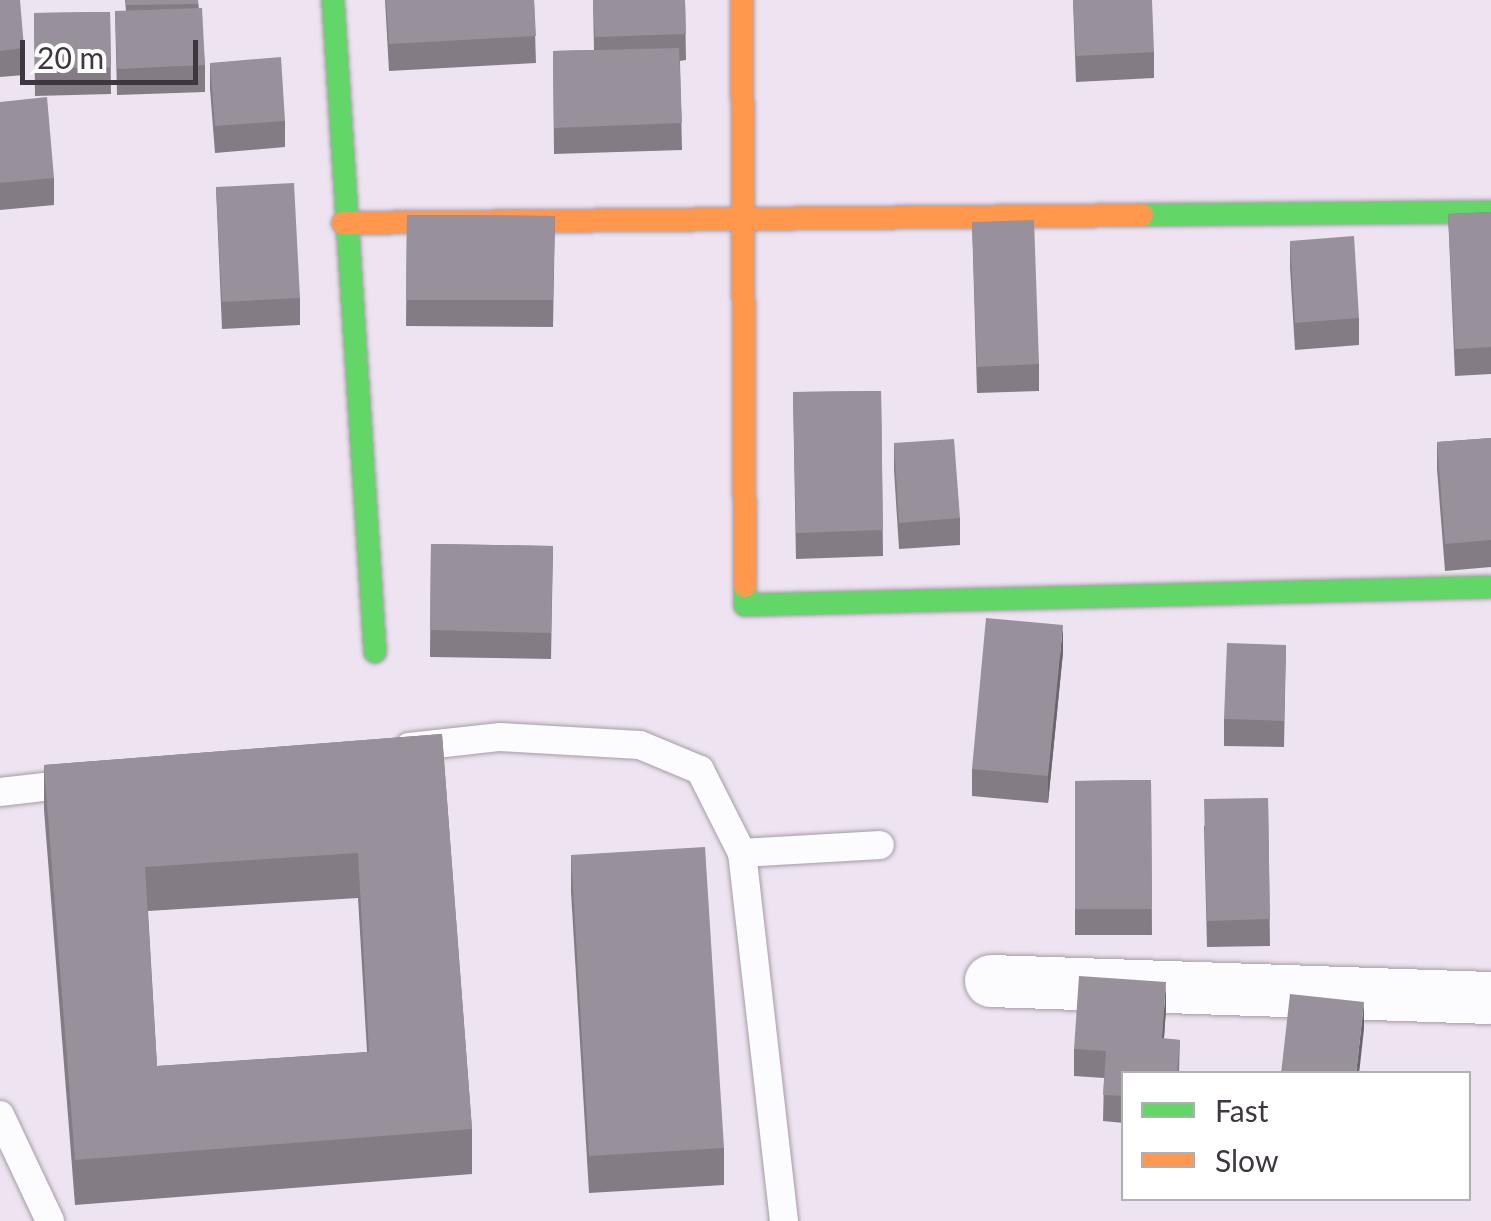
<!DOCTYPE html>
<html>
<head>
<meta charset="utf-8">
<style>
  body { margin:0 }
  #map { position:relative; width:1491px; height:1221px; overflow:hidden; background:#eee4f1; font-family:Lato,sans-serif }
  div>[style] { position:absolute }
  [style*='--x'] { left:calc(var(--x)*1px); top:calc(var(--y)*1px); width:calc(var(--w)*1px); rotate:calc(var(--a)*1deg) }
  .roads { filter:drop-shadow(0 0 2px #a49ca7) drop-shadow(0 0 2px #a49ca7) }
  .lane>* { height:28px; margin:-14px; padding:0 14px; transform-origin:14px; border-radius:14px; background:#fcfbfd }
  .street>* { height:52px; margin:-26px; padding:0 26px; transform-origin:26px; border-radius:26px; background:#fcfbfd }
  .fast>* { height:22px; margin:-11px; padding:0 11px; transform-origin:11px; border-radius:11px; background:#63d668 }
  .slow>* { height:22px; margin:-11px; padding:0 11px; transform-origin:11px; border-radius:11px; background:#ff974d }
  .wall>* { inset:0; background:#837c84 }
  .shaded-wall>* { inset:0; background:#6a656c }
  .building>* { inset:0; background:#98909a }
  span { translate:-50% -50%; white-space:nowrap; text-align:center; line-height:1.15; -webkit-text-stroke:10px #fff; paint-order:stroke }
  .legend { position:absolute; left:1121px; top:1071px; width:350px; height:130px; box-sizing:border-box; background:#fff; border:2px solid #b2afb3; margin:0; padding:12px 18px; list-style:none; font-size:30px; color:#3e3740 }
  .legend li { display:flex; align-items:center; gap:20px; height:50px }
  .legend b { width:50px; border:2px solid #b2afb3 }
  .scale { position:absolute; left:20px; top:40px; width:178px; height:45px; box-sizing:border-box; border:5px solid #3e3740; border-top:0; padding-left:12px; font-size:30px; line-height:35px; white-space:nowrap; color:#3e3740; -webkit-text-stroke:8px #fff; paint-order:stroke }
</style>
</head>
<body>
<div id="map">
  <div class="roads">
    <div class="lane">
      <div style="--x:409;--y:747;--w:92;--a:-6.3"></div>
      <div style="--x:500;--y:737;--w:140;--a:3.3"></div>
      <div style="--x:640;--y:745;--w:65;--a:22.6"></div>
      <div style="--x:700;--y:770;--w:93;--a:63.2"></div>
      <div style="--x:0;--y:792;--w:79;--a:-6.6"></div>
      <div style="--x:0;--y:1115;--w:117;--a:64.7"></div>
      <div style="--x:784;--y:1221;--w:370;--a:-96.5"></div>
      <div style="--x:742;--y:853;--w:138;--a:-3.3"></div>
    </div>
    <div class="street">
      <div style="--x:991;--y:981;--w:500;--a:1.95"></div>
    </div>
    <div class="fast">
      <div style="--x:333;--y:0;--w:653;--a:86.31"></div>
      <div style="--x:1142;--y:215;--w:349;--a:-0.5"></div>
      <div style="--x:745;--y:586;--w:19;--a:90"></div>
      <div style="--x:745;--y:605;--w:746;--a:-1.38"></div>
    </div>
    <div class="slow">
      <div style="--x:742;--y:0;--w:586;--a:89.71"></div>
      <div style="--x:343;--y:223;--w:799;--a:-0.57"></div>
    </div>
  </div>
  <div class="wall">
    <div style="clip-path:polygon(0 0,24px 48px,24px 75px,0 77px)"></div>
    <div style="clip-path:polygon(125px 0,198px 0,205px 65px,205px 92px,117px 95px,115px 11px,126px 11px)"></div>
    <div style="clip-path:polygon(385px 0,534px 0,536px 63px,389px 71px)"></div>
    <div style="clip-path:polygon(593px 0,685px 0,686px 60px,680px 61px,682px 150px,554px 154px,553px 51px,594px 50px)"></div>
    <div style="clip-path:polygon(1073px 0,1154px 52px,1154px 78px,1076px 82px)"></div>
    <div style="clip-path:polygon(110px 12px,111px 94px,35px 96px,34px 13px)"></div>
    <div style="clip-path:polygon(210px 63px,285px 121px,285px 147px,215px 153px,210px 89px)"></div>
    <div style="clip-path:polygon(0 102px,54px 178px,54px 205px,0 210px)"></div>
    <div style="clip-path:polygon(216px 187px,300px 298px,300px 325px,222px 329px)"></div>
    <div style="clip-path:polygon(1491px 212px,1491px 374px,1455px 376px,1448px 214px)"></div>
    <div style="clip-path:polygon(407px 215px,555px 216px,553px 327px,406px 326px)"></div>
    <div style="clip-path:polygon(972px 222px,1039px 364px,1039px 391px,977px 393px)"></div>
    <div style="clip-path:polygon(1290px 241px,1359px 318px,1359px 345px,1295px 350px,1290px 268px)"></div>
    <div style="clip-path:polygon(881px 391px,883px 556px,796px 559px,793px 392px)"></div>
    <div style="clip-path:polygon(1491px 438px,1491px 567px,1445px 571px,1437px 469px,1437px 442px)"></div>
    <div style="clip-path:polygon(894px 443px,960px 518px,960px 545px,899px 549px,894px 470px)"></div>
    <div style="clip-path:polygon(431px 544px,553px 546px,551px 659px,430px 657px)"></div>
    <div style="clip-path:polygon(1286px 645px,1284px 747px,1224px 746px,1224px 719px)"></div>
    <div style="clip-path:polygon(1063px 652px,1048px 803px,972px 796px,972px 769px)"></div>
    <div style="clip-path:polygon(evenodd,442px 734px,472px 1129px,472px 1174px,75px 1205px,44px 810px,44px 765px,442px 734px,358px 898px,367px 1052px,157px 1066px,148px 911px,358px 898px)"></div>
    <div style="clip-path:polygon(1151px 780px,1152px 935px,1075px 935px,1075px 781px)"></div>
    <div style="clip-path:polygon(1268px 798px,1270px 946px,1207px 947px,1204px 826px)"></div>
    <div style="clip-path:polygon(571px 855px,724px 1148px,724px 1185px,589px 1193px,571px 892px)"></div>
    <div style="clip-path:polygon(1166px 1009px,1164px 1039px,1180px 1040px,1179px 1074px,1124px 1074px,1124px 1123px,1103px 1121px,1104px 1078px,1074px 1076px,1074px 1049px)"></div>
  </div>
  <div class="shaded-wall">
    <div style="clip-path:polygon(1063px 625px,1063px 652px,1048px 803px,1048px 776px)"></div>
    <div style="clip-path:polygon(1166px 982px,1166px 1009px,1162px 1065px,1162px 1038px)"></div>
    <div style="clip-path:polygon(1364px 1002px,1364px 1029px,1359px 1074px,1356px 1074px)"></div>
  </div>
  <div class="building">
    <div style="clip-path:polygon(0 0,20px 0,24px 48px,0 51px)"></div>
    <div style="clip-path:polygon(126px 0,198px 0,198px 4px,126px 5px)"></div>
    <div style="clip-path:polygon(386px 0,534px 0,536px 36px,389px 44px)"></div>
    <div style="clip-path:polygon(593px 0,685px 0,686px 34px,595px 37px)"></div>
    <div style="clip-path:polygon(1073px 0,1152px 0,1154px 52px,1076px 56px)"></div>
    <div style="clip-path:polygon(202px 8px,205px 65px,117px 69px,115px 11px)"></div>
    <div style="clip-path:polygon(110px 12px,111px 67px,35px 69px,34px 13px)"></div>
    <div style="clip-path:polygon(679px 48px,682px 123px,554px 128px,553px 51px)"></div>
    <div style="clip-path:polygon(281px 57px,285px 121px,215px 126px,210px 63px)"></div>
    <div style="clip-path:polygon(47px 97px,54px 178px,0 183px,0 102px)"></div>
    <div style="clip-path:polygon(294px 183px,300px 298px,222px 302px,216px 187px)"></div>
    <div style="clip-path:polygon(1491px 212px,1491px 347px,1455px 349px,1448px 214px)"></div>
    <div style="clip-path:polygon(407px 215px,555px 216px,553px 300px,406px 300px)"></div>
    <div style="clip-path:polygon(1034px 220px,1039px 364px,977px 367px,972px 222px)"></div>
    <div style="clip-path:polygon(1354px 236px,1359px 318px,1295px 323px,1290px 241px)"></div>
    <div style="clip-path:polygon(881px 391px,883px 530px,796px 533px,793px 392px)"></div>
    <div style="clip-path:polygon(1491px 438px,1491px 540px,1445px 544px,1437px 442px)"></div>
    <div style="clip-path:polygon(954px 439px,960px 518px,899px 523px,894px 443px)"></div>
    <div style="clip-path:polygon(431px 544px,553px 546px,551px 633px,430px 630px)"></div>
    <div style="clip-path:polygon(986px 618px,1063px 625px,1048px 776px,972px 769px)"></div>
    <div style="clip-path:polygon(1227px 643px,1286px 645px,1284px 721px,1224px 719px)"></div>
    <div style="clip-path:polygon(evenodd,442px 734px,472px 1129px,75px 1160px,44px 765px,442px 734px,358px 853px,369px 1052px,157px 1066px,145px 867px,358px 853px)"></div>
    <div style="clip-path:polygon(1151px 780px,1152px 909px,1075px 909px,1075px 781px)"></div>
    <div style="clip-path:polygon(1268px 798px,1270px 919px,1207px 921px,1204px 799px)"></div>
    <div style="clip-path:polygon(705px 847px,724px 1148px,589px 1156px,571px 855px)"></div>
    <div style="clip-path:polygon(1079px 976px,1166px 982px,1162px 1038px,1180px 1040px,1177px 1074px,1124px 1074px,1124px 1096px,1103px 1095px,1106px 1051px,1074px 1049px)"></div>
    <div style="clip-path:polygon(1290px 994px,1364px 1002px,1356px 1074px,1281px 1074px)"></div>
  </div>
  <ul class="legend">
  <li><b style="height:12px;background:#63d668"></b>Fast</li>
  <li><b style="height:12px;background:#ff974d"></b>Slow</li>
  </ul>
  <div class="scale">20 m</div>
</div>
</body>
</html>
